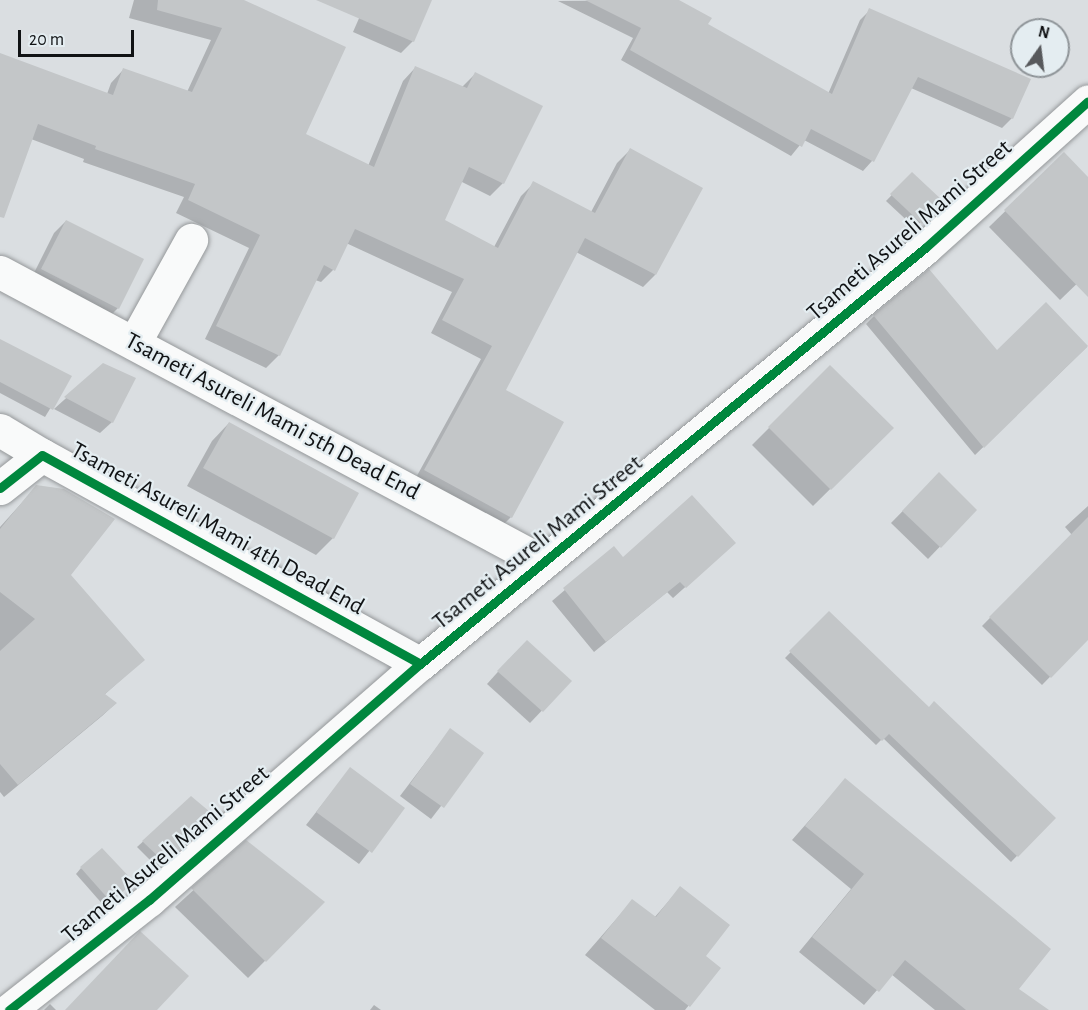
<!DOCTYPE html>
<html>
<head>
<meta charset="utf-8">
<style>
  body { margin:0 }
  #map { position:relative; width:1088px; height:1010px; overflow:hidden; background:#dadee1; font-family:"Alegreya Sans",sans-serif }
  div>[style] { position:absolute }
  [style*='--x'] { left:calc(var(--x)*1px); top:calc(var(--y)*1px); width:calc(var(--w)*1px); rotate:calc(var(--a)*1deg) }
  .shadow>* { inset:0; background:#0003 }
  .building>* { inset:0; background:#c3c6c8 }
  .roads { filter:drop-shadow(0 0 2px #95989a) drop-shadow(0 0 2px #95989a) }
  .minor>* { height:33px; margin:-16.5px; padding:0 16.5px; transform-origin:16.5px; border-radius:16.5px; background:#f9fafa }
  .cycleway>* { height:9px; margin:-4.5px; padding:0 4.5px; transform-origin:4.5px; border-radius:4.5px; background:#00873e }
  span { translate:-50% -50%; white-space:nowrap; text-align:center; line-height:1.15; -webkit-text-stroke:4.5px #e4edf1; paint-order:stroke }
  .street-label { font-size:24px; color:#101214 }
  .north { position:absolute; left:1010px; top:18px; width:60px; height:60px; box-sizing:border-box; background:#e4edf1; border:2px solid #8f9599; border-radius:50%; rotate:14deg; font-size:16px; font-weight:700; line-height:24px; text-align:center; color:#101214 }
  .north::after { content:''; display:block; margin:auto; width:21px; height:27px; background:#57595c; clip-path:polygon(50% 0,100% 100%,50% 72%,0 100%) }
  .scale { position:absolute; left:18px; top:30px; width:116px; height:27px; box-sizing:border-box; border:3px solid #101214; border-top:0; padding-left:8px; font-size:18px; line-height:21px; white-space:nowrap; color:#101214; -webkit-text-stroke:4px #e4edf1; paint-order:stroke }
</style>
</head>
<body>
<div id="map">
  <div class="shadow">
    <div style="clip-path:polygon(134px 0,240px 0,304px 135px,368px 166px,403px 81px,415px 68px,462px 87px,475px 74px,541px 106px,503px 183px,490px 196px,460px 181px,443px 220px,494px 247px,521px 196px,534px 183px,591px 212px,617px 163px,630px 150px,655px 275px,643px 287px,576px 252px,504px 391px,511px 517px,498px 530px,413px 483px,481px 359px,431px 333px,452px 292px,346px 243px,333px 270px,321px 282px,315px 280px,279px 355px,266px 368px,205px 339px,249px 248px,176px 213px,184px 197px,83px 162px,84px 159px,31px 139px,0 202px,0 55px,107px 94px,111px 83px,123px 70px,187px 92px,211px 40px,129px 18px)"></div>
    <div style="clip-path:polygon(367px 0,430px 0,413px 41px,401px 53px,353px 32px)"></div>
    <div style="clip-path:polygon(676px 0,706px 25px,828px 94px,860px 20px,870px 10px,1012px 118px,1002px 128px,911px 88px,872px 161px,863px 171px,804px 140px,791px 156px,621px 60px,633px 38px,558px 1px)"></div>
    <div style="clip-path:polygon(1064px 154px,1088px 179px,1088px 273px,1060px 300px,989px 227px)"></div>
    <div style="clip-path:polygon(912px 174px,941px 201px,915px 228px,886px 201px)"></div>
    <div style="clip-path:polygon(66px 221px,118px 308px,106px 320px,30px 281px,54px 233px)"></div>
    <div style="clip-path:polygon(874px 316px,997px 352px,1087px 347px,975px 455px,866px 324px)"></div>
    <div style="clip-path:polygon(0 355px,70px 376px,45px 417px,0 393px)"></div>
    <div style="clip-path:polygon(104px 364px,112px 422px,100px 433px,54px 409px)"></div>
    <div style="clip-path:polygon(830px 367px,892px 428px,813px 506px,752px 445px)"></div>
    <div style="clip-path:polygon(229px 423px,333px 538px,316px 555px,187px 486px,212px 441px)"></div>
    <div style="clip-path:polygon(939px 474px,975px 510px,928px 559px,891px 523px)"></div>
    <div style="clip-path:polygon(37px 486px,69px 575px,143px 660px,104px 695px,115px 704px,102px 716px,4px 797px,0 792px,0 527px)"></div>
    <div style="clip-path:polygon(1088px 506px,1088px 638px,1042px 685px,982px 626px,1072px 535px,1065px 527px)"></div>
    <div style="clip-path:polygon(614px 548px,623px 560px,722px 554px,673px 598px,667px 592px,594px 652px,552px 601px)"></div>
    <div style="clip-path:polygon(829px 613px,928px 709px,1054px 818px,1011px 862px,883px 738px,876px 745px,785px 658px)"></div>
    <div style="clip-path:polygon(515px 653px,570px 681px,530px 723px,487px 684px)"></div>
    <div style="clip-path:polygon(450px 730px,482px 753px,431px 819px,400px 796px)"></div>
    <div style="clip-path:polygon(350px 769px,403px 808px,359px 864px,306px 825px)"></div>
    <div style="clip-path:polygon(845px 780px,1017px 989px,1008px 1010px,935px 1010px,891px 974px,864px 1005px,799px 952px,851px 889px,792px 840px)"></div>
    <div style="clip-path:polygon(191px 798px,209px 822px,157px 867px,137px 847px)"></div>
    <div style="clip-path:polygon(246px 842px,322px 903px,248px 978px,175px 907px)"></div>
    <div style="clip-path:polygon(81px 868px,126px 888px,105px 907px,76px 874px)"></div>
    <div style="clip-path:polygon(680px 888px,704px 956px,719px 968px,685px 1010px,655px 1010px,585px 955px,632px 901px,654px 918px)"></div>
    <div style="clip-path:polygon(50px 1004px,56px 1010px,44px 1010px)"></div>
    <div style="clip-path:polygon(374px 1005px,381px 1010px,370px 1010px)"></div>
  </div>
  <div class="building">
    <div style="clip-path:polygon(158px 0,244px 0,346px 47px,306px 134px,374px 167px,415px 66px,467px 88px,475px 72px,543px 106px,504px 184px,469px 167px,445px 220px,498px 248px,533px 181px,595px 213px,630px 148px,703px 188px,656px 275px,585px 238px,506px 390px,564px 422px,512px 518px,424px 470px,492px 346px,442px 320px,464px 279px,355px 229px,335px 271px,324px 265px,280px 356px,216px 326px,260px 235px,188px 200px,195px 184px,95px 149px,96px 146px,38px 124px,4px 218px,0 217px,0 53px,113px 95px,123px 68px,192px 92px,222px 28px,157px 10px)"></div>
    <div style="clip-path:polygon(316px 0,432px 0,414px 42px)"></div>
    <div style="clip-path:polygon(585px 0,679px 0,712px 18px,708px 24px,832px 94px,869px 8px,1031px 79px,1013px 119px,918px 77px,874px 162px,811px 129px,802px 147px,630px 50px,641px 28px)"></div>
    <div style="clip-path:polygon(1064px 152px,1088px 177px,1088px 297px,1004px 210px)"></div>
    <div style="clip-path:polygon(912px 172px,943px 201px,922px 224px,890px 194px)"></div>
    <div style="clip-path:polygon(66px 220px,144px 259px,119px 309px,41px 269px)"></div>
    <div style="clip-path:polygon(929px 269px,997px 350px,1046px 302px,1088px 346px,984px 448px,873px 315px)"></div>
    <div style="clip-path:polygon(0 339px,72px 376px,53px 410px,0 382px)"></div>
    <div style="clip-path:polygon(103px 363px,136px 378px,113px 423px,64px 397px)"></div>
    <div style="clip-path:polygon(830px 365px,894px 428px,831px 490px,768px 427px)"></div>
    <div style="clip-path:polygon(229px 422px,359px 493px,334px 539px,203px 468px)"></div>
    <div style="clip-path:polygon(939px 472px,977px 510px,941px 548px,902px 511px)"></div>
    <div style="clip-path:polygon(36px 485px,64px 489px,115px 519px,71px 575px,145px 660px,105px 694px,117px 703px,18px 785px,0 764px,0 651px,35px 619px,0 592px,0 529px)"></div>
    <div style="clip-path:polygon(692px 495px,736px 543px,686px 588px,680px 582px,606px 642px,563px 588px,614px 546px,623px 557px)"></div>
    <div style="clip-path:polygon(1088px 517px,1088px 640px,1051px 678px,989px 617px)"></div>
    <div style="clip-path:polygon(829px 611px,929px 707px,934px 701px,1056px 818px,1018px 857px,889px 734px,882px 741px,789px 651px)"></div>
    <div style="clip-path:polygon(527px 640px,572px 681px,543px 712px,497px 671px)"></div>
    <div style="clip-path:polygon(450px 728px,484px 753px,444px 808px,410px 784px)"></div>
    <div style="clip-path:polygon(350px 767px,405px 808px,372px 853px,316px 812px)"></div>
    <div style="clip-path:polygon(845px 778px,1051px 949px,1019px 989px,1049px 1010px,966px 1010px,905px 960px,879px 992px,812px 937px,864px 874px,805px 826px)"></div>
    <div style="clip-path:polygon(191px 796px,216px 817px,164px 862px,142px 841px)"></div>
    <div style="clip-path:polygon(246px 840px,325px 902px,266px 962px,191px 888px)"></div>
    <div style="clip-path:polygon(102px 848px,134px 882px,111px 902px,80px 867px)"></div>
    <div style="clip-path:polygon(680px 886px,730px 925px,706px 956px,721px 968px,690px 1007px,601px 938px,632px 899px,656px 917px)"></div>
    <div style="clip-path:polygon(140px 931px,189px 976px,157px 1010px,65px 1010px)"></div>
  </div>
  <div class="roads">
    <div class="minor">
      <div style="--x:0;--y:272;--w:616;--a:28.11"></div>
      <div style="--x:134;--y:343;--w:118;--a:-61"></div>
      <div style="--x:0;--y:430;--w:49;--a:30.8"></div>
      <div style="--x:0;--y:488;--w:53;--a:-38.2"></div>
      <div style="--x:42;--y:455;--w:432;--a:28.9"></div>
      <div style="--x:9;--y:1010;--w:178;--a:-38.2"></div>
      <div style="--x:149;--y:900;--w:359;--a:-41.1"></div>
      <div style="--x:420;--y:664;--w:654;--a:-39.48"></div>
      <div style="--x:925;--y:248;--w:219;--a:-42"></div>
    </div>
  </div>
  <div class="cycleway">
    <div style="--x:0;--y:488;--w:53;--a:-38.2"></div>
    <div style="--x:42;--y:455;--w:432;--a:28.9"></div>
    <div style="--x:9;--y:1010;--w:178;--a:-38.2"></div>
    <div style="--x:149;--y:900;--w:359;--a:-41.1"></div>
    <div style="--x:420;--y:664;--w:654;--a:-39.48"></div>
    <div style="--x:925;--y:248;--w:219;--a:-42"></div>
  </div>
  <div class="street-label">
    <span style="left:910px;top:231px;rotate:-41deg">Tsameti Asureli Mami Street</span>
    <span style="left:272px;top:417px;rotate:28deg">Tsameti Asureli Mami 5th Dead End</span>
    <span style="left:217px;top:529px;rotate:29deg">Tsameti Asureli Mami 4th Dead End</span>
    <span style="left:538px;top:543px;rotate:-39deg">Tsameti Asureli Mami Street</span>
    <span style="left:166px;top:855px;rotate:-40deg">Tsameti Asureli Mami Street</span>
  </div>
  <div class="north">N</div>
  <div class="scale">20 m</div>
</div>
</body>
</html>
